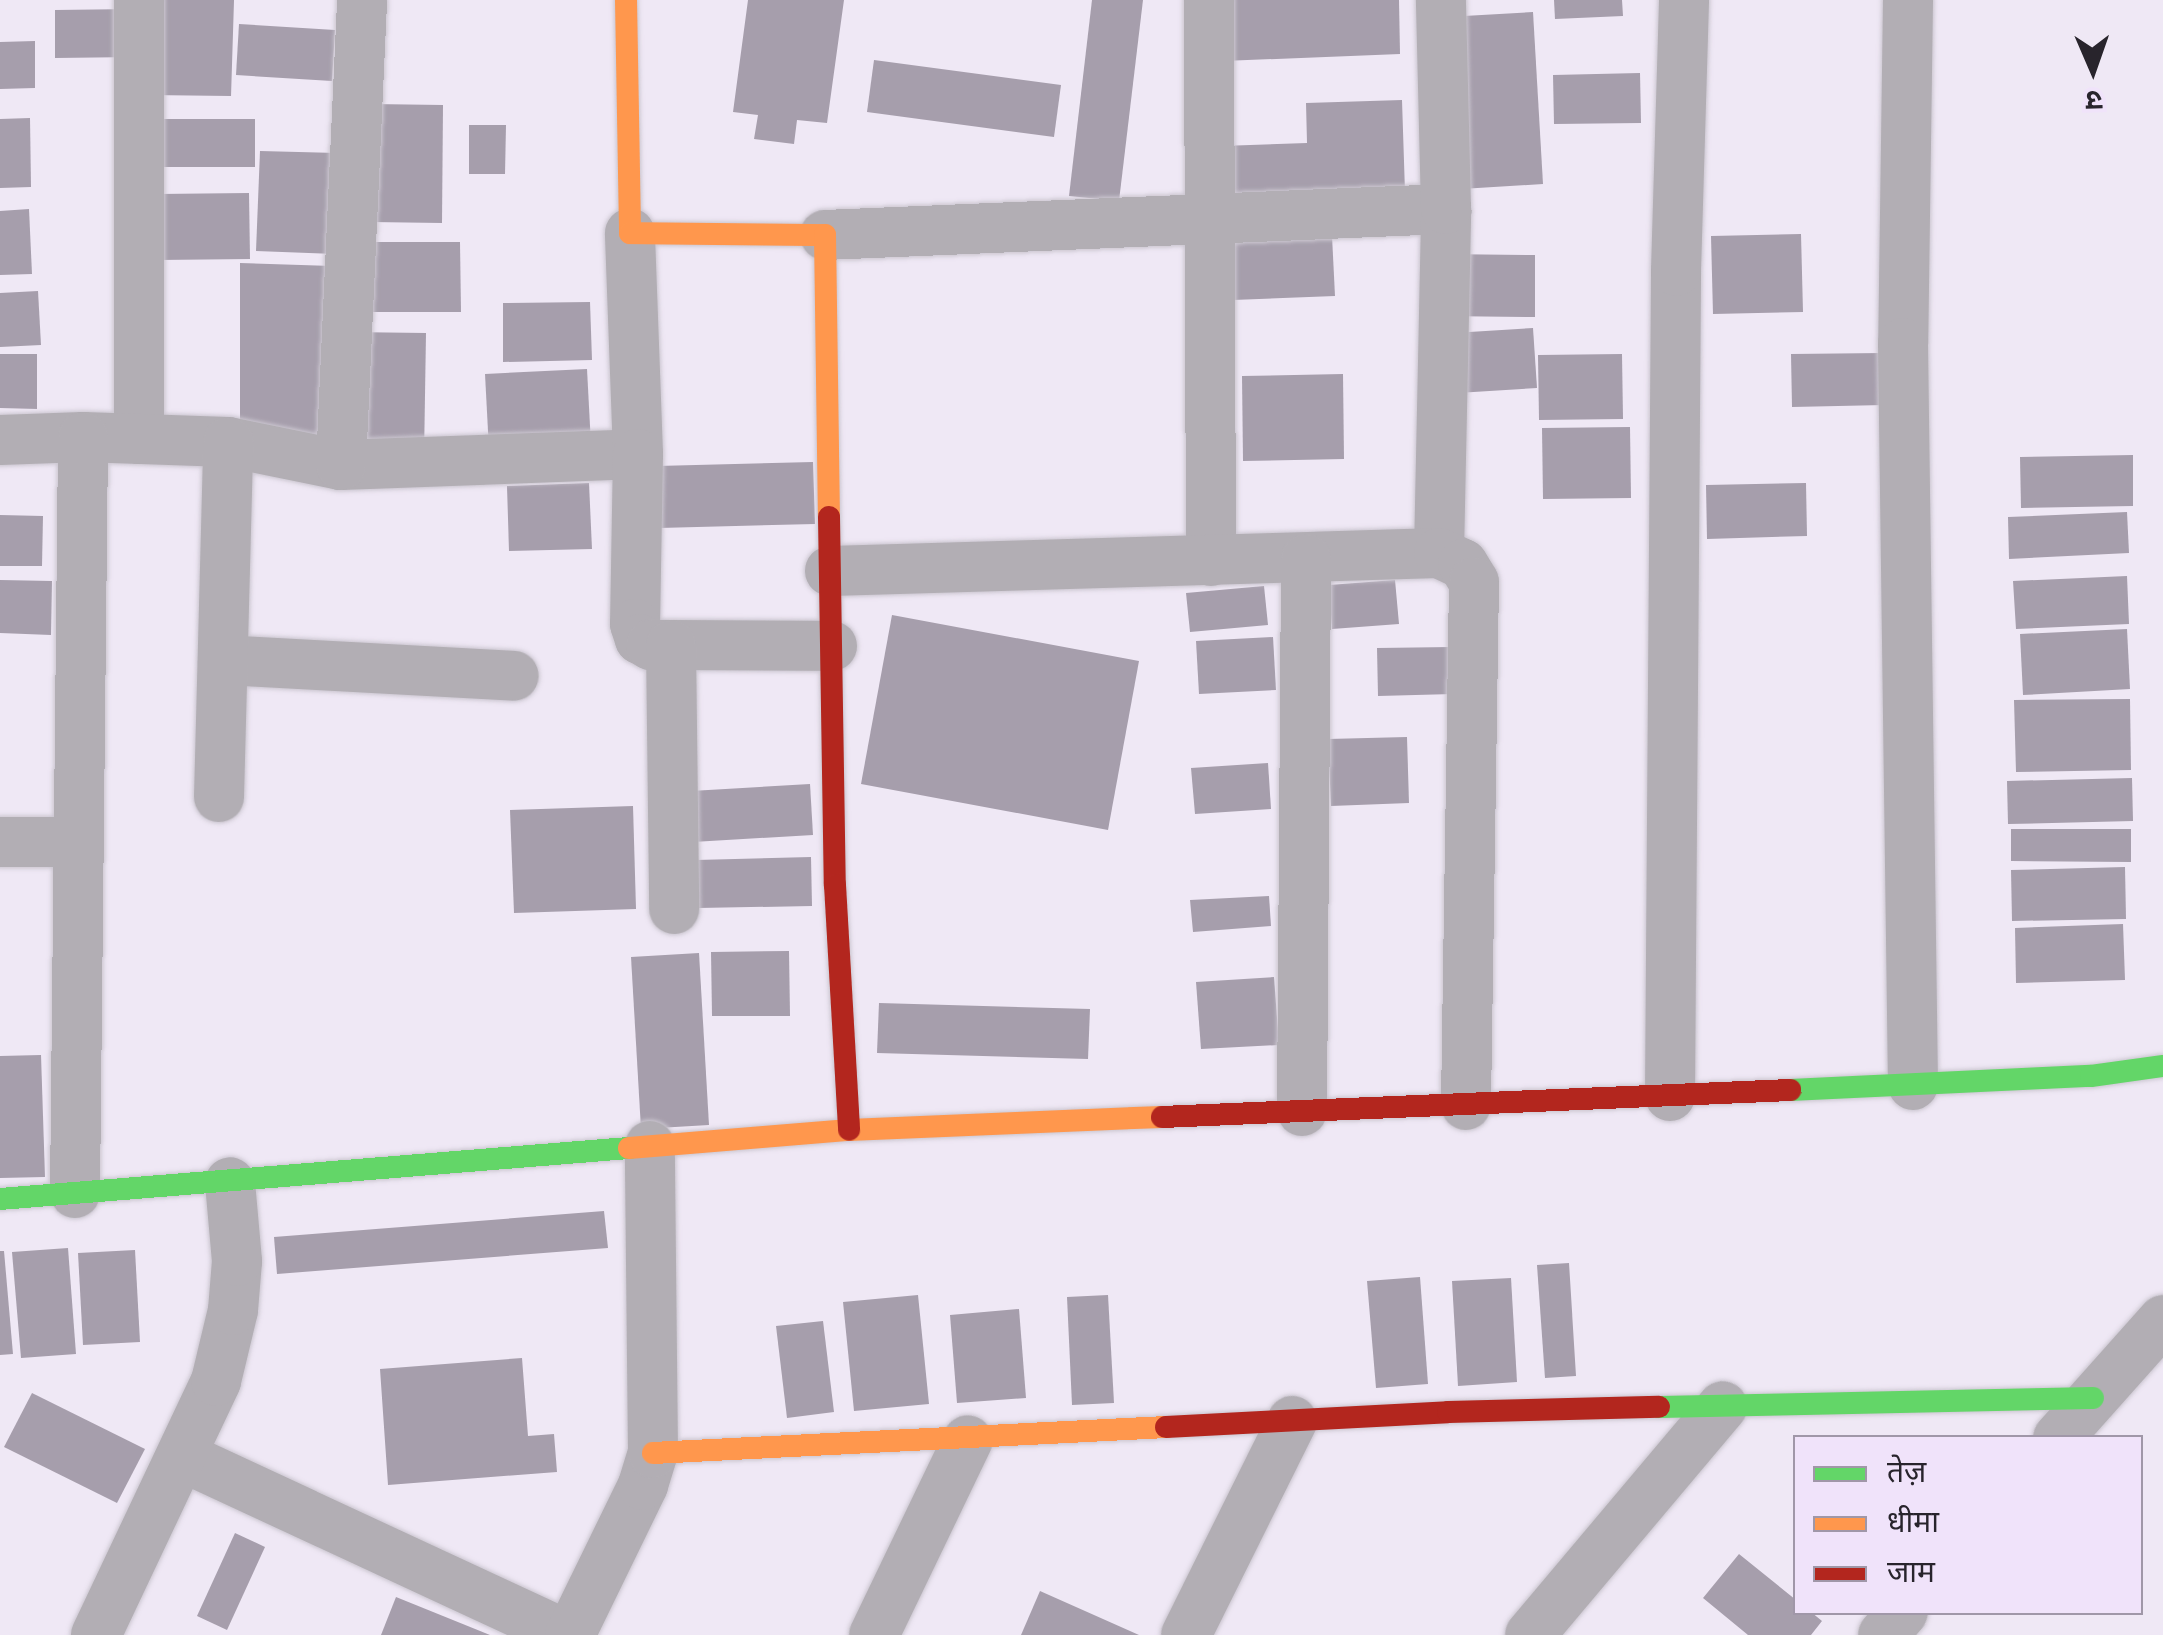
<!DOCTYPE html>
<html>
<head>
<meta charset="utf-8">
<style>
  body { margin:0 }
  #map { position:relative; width:2163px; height:1635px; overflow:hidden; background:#efe8f5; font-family:Karla,"Noto Sans Devanagari",sans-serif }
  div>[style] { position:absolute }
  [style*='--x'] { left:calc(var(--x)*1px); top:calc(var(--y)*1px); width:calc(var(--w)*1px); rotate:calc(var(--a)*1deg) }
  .building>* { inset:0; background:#a69eac }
  .roads { filter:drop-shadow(0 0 2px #cbc6d0) drop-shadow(0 0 2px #cbc6d0) }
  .street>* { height:50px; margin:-25px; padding:0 25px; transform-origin:25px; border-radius:25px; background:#b2aeb4 }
  .fast>* { height:22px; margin:-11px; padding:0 11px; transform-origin:11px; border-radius:11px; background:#63d668 }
  .slow>* { height:22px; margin:-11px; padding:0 11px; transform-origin:11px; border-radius:11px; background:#ff974d }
  .jam>* { height:22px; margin:-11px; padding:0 11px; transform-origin:11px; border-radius:11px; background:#b3261e }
  span { translate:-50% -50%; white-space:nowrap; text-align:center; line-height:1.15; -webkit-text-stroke:10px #f0e3fa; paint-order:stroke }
  .legend { position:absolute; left:1793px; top:1435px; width:350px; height:180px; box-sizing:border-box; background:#f0e3fa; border:2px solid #a097a8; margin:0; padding:12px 18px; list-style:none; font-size:30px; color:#28242c }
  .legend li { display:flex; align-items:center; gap:20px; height:50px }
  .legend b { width:50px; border:2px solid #a097a8 }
  .north { position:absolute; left:2043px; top:20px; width:100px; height:100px; -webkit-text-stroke:8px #f0e3fa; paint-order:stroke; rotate:178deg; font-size:28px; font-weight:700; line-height:40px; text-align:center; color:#28242c }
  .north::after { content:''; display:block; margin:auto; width:35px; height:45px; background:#28242c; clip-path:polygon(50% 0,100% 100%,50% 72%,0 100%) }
</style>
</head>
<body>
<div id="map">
  <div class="building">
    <div style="clip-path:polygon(150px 0,234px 0,231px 96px,149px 95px)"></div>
    <div style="clip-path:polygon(748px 0,844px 0,827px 123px,797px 120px,794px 144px,754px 139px,758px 115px,733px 112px)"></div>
    <div style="clip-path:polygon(1092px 0,1143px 0,1119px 201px,1069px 196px)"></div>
    <div style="clip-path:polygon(1197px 0,1399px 0,1400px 54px,1198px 62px)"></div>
    <div style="clip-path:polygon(1554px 0,1622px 0,1623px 16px,1555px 19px)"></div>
    <div style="clip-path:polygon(134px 9px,135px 57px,55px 58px,55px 10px)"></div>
    <div style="clip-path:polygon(1533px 12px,1543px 184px,1445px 190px,1464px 16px)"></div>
    <div style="clip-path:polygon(239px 24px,335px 30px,332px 81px,236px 75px)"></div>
    <div style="clip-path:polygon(35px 41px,35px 88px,0 89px,0 42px)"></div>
    <div style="clip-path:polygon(874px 60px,1061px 85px,1054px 137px,867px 112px)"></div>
    <div style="clip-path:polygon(1640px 73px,1641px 123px,1554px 124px,1553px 75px)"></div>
    <div style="clip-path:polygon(1402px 100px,1405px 192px,1195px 199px,1193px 147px,1307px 143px,1306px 103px)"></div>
    <div style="clip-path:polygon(372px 104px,443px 105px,442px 223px,371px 222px)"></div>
    <div style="clip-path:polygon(30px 118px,31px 187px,0 188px,0 119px)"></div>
    <div style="clip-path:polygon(161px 119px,255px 119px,255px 167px,161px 167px)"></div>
    <div style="clip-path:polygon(469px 125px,506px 125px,505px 174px,469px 174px)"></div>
    <div style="clip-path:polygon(260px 151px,337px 153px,335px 254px,256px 251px)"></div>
    <div style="clip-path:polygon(249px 193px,250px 259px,159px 260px,158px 194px)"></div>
    <div style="clip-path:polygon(29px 209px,32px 274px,0 275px,0 211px)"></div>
    <div style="clip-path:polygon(1801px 234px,1803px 312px,1713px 314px,1711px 236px)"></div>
    <div style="clip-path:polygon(1332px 236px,1335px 296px,1233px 300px,1231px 240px)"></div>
    <div style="clip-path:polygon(361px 242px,460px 242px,461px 312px,361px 312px)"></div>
    <div style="clip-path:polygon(1441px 254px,1535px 255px,1535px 317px,1441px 316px)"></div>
    <div style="clip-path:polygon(240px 263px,332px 266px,325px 449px,240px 435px)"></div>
    <div style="clip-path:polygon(38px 291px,41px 345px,0 347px,0 293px)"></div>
    <div style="clip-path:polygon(590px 302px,592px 360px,503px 362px,503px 303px)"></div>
    <div style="clip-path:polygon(1533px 328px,1537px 388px,1441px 394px,1437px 334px)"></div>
    <div style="clip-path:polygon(348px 332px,426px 333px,424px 457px,347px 456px)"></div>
    <div style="clip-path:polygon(1883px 353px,1884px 405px,1792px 407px,1791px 354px)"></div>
    <div style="clip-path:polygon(0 354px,37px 354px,37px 409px,0 408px)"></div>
    <div style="clip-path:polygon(1622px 354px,1623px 419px,1539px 420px,1538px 355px)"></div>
    <div style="clip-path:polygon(587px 369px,591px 445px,489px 450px,485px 374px)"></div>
    <div style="clip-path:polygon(1343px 374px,1344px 459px,1243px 461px,1242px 376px)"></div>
    <div style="clip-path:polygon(1630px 427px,1631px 498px,1543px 499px,1542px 428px)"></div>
    <div style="clip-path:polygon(2133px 455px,2133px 506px,2021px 508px,2020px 457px)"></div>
    <div style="clip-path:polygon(813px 462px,815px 524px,659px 528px,657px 466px)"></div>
    <div style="clip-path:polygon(589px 483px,592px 549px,509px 551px,507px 486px)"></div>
    <div style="clip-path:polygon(1806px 483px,1807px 536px,1707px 539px,1706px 485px)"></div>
    <div style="clip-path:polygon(2127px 512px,2129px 553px,2009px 559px,2008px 517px)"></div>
    <div style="clip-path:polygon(0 515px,43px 516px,42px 566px,0 566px)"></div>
    <div style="clip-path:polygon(2127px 576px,2129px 624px,2016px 629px,2013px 581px)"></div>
    <div style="clip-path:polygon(0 580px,52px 581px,51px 635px,0 633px)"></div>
    <div style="clip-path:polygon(1395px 580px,1399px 624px,1332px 629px,1329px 585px)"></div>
    <div style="clip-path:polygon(1264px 586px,1268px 625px,1190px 632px,1186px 593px)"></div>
    <div style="clip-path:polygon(892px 615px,1139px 661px,1108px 830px,861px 784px)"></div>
    <div style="clip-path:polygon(2127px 629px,2130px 689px,2023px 695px,2020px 634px)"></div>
    <div style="clip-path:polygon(1273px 637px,1276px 690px,1199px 694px,1196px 641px)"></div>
    <div style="clip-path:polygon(1452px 647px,1453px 694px,1378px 696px,1377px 648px)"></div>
    <div style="clip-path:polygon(2130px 699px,2131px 770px,2016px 772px,2014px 700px)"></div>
    <div style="clip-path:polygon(1407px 737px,1409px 803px,1331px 806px,1328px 739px)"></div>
    <div style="clip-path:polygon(1268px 763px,1271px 809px,1195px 814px,1191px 768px)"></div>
    <div style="clip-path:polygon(2132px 778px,2133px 821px,2008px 824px,2007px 781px)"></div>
    <div style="clip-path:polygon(810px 784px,813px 835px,693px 842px,691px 791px)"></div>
    <div style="clip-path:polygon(633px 806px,636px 909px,514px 913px,510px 810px)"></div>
    <div style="clip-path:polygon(2011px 829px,2131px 829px,2131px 862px,2011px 861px)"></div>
    <div style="clip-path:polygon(811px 857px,812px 906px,698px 908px,696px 860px)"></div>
    <div style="clip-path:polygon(2125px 867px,2126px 919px,2012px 921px,2011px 870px)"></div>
    <div style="clip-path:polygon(1269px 896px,1271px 926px,1193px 932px,1190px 900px)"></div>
    <div style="clip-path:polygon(2123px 924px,2125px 980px,2016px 983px,2015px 928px)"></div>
    <div style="clip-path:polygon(789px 951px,790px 1016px,712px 1016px,711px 952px)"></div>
    <div style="clip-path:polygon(699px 953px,709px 1125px,641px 1129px,631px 957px)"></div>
    <div style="clip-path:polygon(1274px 977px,1279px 1045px,1201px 1049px,1196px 982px)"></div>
    <div style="clip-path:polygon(879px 1003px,1090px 1009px,1088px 1059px,877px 1053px)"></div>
    <div style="clip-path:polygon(41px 1055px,45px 1177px,0 1178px,0 1056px)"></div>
    <div style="clip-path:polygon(604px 1211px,608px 1248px,277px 1274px,274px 1237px)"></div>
    <div style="clip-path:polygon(68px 1248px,76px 1354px,21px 1358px,12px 1252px)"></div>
    <div style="clip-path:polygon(135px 1250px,140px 1342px,83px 1345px,78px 1253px)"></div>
    <div style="clip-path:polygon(0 1251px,4px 1251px,13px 1354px,0 1355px)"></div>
    <div style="clip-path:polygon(1569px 1263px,1576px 1376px,1545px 1378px,1537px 1265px)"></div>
    <div style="clip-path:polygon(1420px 1277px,1428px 1384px,1376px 1388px,1367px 1281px)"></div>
    <div style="clip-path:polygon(1511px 1278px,1517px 1382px,1458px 1386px,1452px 1281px)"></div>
    <div style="clip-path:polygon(918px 1295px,929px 1404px,854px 1411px,843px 1302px)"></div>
    <div style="clip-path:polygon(1108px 1295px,1114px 1403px,1072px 1405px,1067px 1297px)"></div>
    <div style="clip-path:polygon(1019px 1309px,1026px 1398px,957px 1403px,950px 1315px)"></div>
    <div style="clip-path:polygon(823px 1321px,834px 1412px,787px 1418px,776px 1326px)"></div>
    <div style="clip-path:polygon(522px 1358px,528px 1436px,554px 1434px,557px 1472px,388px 1485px,380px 1369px)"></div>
    <div style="clip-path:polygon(32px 1393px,145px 1449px,117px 1503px,4px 1447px)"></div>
    <div style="clip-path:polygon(235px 1533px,265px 1547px,227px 1630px,197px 1616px)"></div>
    <div style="clip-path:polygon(1739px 1554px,1796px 1600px,1796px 1612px,1811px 1612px,1822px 1621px,1811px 1635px,1748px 1635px,1703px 1598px)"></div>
    <div style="clip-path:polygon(1040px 1591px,1139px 1635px,1021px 1635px)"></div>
    <div style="clip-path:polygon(396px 1597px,490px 1635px,381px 1635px)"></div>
  </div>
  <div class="roads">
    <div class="street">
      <div style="--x:1209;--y:0;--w:561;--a:89.8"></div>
      <div style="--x:1908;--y:0;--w:343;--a:90.8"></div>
      <div style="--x:1903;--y:343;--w:742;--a:89.23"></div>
      <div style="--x:825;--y:235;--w:622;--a:-2.4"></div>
      <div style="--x:139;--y:439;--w:439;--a:-90"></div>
      <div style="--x:0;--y:440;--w:83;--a:-2.1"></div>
      <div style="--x:83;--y:437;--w:145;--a:2"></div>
      <div style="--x:228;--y:442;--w:115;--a:11.5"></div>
      <div style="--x:341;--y:465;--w:297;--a:-2.1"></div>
      <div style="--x:638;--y:454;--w:221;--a:-92.1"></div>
      <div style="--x:638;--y:454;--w:170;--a:91"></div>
      <div style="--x:635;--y:624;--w:16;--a:72"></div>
      <div style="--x:640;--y:639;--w:13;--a:29"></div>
      <div style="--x:651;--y:645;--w:181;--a:0.3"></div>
      <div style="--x:341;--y:465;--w:465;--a:-87.4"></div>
      <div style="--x:1439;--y:553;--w:344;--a:-88.8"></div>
      <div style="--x:1446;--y:209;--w:209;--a:-91.4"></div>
      <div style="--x:830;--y:571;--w:609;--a:-1.69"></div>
      <div style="--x:1439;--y:553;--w:26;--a:25"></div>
      <div style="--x:1463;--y:564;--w:21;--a:59"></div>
      <div style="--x:1474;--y:582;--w:523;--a:90.88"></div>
      <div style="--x:671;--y:645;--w:264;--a:89.3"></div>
      <div style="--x:223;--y:660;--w:291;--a:3.1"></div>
      <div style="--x:219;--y:797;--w:355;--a:-88.5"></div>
      <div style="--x:0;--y:842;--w:78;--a:0"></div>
      <div style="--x:1670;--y:1096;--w:825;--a:-89.58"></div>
      <div style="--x:1676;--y:271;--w:271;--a:-88.3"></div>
      <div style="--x:1302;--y:1111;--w:552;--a:-89.58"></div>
      <div style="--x:75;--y:1193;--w:756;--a:-89.39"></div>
      <div style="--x:2058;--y:1438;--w:158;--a:-48.3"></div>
      <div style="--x:183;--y:1457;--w:422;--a:24.9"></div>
      <div style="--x:96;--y:1635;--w:281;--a:-64.7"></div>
      <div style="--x:216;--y:1381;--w:73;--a:-76.5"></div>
      <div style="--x:233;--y:1310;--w:49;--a:-85.3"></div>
      <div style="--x:237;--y:1261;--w:79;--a:-95.1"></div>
      <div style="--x:570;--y:1635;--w:167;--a:-64"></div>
      <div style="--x:643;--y:1485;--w:34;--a:-73"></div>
      <div style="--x:653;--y:1453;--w:307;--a:-90.6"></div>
      <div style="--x:874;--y:1635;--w:216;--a:-64.3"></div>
      <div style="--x:1186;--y:1635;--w:239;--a:-63.6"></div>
      <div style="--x:1530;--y:1635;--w:299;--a:-49.9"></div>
      <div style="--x:1883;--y:1635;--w:30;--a:-49"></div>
    </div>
    <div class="fast">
      <div style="--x:1790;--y:1090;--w:301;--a:-2.7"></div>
      <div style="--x:2091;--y:1076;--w:73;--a:-7.9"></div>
      <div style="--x:0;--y:1199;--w:631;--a:-4.64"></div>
      <div style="--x:1659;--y:1407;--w:434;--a:-1.2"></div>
    </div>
    <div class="slow">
      <div style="--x:626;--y:0;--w:233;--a:89"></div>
      <div style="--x:630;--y:233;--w:195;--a:0.6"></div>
      <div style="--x:825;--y:235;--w:282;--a:89.2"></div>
      <div style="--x:629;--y:1148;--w:221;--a:-4.7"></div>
      <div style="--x:849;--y:1130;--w:313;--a:-2.4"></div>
      <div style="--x:653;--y:1453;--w:514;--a:-2.9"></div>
    </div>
    <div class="jam">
      <div style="--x:829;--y:517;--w:368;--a:89.1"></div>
      <div style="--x:835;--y:885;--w:245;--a:86.7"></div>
      <div style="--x:1162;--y:1117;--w:629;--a:-2.46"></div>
      <div style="--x:1166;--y:1427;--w:282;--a:-3"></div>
      <div style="--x:1448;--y:1412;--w:211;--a:-1.4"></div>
    </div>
  </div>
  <ul class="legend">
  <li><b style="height:12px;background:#63d668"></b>तेज़</li>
  <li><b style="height:12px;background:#ff974d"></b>धीमा</li>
  <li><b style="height:12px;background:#b3261e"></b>जाम</li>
  </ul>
  <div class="north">उ</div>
</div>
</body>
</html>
